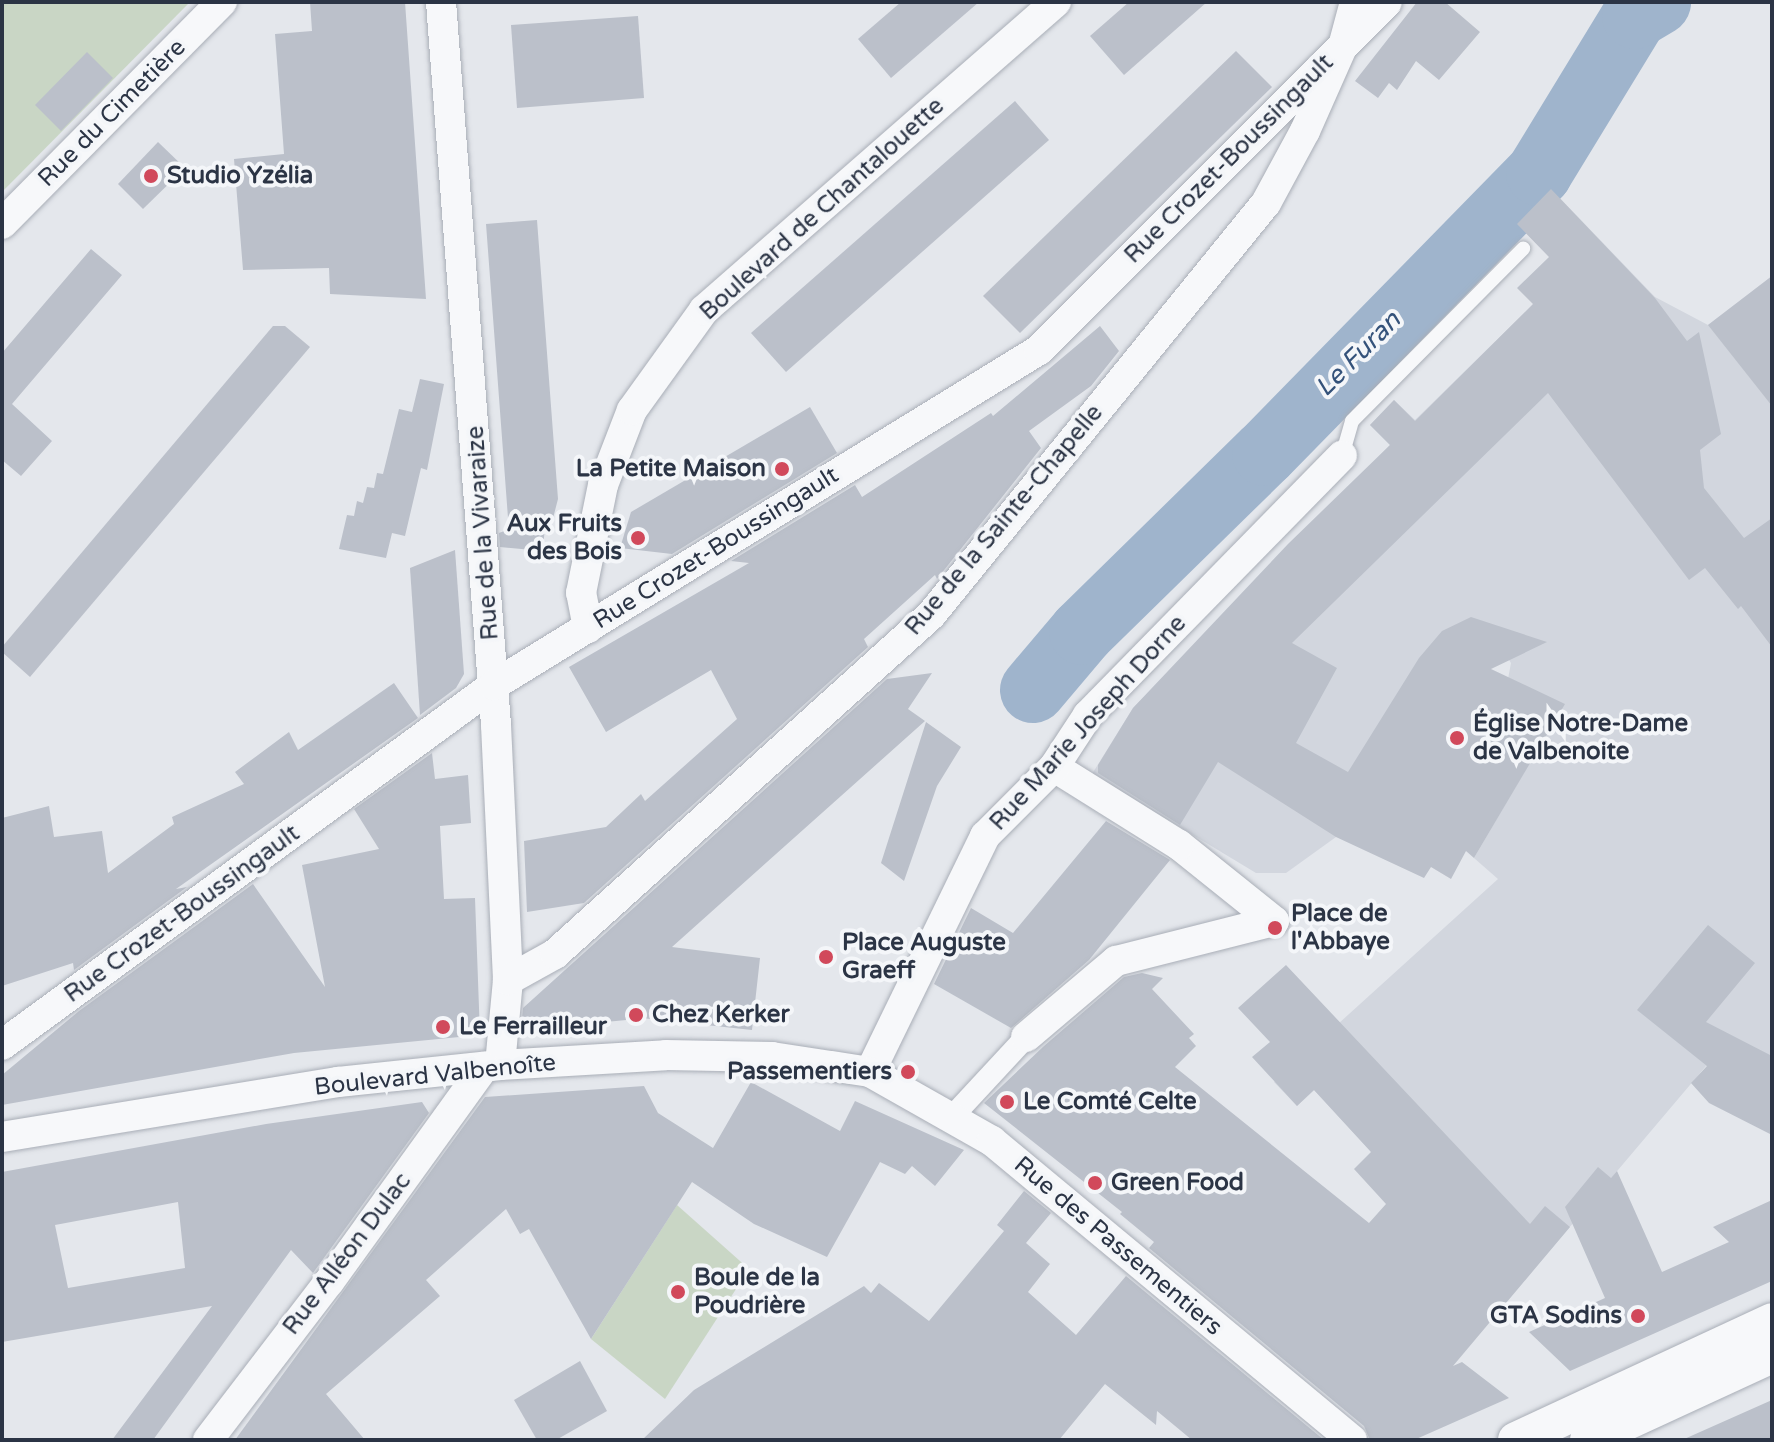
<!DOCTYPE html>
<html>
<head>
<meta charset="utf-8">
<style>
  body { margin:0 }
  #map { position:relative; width:1774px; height:1442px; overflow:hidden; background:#e4e7ec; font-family:"Varela Round",sans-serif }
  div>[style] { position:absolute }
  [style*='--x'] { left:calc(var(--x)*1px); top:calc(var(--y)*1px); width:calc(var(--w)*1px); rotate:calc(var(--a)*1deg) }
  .built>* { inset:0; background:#d2d6de }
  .green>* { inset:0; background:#c9d6c5 }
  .river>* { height:66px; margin:-33px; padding:0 33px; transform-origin:33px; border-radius:33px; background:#9fb4cc }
  .building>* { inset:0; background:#bbc0ca }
  .roads { filter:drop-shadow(0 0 2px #a9aeb7) drop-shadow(0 0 2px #a9aeb7) }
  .service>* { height:14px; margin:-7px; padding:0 7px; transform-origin:7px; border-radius:7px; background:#f7f8fa }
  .pedestrian>* { height:22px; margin:-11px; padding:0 11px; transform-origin:11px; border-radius:11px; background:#f7f8fa }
  .minor>* { height:30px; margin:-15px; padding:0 15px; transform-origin:15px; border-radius:15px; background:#f7f8fa }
  .tertiary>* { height:36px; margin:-18px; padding:0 18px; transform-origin:18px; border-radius:18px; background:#f7f8fa }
  .dots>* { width:22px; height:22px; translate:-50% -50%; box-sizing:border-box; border:4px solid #f4f6f9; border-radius:50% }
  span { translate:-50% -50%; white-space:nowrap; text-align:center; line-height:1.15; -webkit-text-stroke:8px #f4f6f9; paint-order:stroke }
  .street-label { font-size:24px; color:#2b3445 }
  .poi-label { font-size:24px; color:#2b3445; font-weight:700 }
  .left { translate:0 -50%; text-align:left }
  .right { translate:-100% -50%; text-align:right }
  .water-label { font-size:26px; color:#34527a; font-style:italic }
  .frame { position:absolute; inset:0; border:4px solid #2b3445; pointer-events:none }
</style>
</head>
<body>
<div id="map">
  <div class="built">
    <div style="clip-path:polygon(1571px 164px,1575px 167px,1555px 193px,1655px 297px,1708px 325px,1772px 276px,1772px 1100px,1706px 1066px,1508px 1300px,1314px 1090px,1297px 1106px,1274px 1082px,1498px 879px,1474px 858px,1564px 704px,1507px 684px,1511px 663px,1504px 652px,1336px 837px,1286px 873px,1256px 873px,1092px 774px,1133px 708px,1390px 445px,1370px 425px,1394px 400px,1415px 420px,1565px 273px,1517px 224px)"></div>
  </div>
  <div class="green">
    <div style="clip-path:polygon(2px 2px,190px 2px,2px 192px)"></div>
    <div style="clip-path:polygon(677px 1205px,749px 1269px,665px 1399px,591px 1339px)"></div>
  </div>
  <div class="river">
    <div style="--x:1033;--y:690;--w:76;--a:-49.8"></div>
    <div style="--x:1082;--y:632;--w:256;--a:-44.4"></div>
    <div style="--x:1265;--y:453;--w:392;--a:-45.6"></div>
    <div style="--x:1539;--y:173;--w:184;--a:-58.6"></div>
    <div style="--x:1635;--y:16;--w:27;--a:-31"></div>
  </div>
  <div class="building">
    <div style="clip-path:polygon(310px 2px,405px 2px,426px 299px,330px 294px,329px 268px,243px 270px,234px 159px,284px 154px,275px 34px,312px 31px)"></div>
    <div style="clip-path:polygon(901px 2px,979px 2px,891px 78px,858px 39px)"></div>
    <div style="clip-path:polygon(1129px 2px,1207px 2px,1124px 75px,1090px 36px)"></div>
    <div style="clip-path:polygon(1417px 2px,1445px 2px,1480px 32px,1439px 80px,1416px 61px,1397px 90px,1389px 83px,1378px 98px,1355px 81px)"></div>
    <div style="clip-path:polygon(638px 16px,644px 98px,517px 108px,511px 25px)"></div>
    <div style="clip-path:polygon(1236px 51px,1272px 87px,1020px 333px,983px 296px)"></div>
    <div style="clip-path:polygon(87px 52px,113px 78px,61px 131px,35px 105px)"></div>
    <div style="clip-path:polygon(1015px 101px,1049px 140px,786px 372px,751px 333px)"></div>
    <div style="clip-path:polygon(158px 142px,185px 168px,143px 209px,118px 184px)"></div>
    <div style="clip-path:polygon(1551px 189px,1655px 298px,1687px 341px,1699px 332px,1721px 434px,1700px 450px,1704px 488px,1744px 538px,1772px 518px,1772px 647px,1741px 606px,1738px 609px,1705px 568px,1689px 580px,1548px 393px,1292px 643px,1337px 668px,1296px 743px,1348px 772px,1419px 658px,1442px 631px,1471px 617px,1547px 642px,1491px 669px,1565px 704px,1474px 858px,1466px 851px,1451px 879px,1431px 867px,1424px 878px,1336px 837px,1218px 762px,1180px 825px,1098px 773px,1098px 765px,1133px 708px,1288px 544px,1390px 445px,1370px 425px,1394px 400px,1415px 421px,1533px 304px,1517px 288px,1549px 257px,1517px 224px)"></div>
    <div style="clip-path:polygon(537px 220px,558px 499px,551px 526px,545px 525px,543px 551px,500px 547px,499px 533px,528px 522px,508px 518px,486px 224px)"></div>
    <div style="clip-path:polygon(91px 249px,122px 275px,12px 404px,52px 441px,21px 476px,2px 460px,2px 353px)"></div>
    <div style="clip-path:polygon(1772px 276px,1772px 406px,1708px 325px)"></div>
    <div style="clip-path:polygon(273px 326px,285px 326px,310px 347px,30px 677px,2px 652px,2px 647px)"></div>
    <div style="clip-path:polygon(1100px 326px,1119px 351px,1091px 386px,1029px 431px,1041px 448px,937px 579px,935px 575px,864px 639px,868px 647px,584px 903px,527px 912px,524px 841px,606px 827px,641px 794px,645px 801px,737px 719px,711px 670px,606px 732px,569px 667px,749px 563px,731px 561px,855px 485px,862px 497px,991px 413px,993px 416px)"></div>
    <div style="clip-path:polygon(420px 379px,444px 384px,427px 470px,421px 468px,405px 536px,392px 533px,386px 558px,339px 549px,347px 515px,354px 516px,357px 501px,363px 503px,367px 487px,374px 488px,377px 473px,383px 474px,399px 409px,412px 412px)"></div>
    <div style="clip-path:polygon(810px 407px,837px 453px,672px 554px,620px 548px,631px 512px)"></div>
    <div style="clip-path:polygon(455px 550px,464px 674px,456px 688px,420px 715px,410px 568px)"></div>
    <div style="clip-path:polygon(932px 673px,908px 709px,925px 721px,672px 947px,760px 958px,752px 1030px,632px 1017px,637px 1019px,521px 1030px,523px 1008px,887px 679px)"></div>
    <div style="clip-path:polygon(394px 683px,418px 718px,176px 889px,187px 887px,74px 970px,73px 963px,2px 986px,2px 818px,49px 806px,54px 837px,102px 831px,108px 873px,174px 824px,172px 817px,244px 784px,235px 772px,289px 732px,298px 750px)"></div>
    <div style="clip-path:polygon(926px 722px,961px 747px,937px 786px,904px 881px,881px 863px)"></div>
    <div style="clip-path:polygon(432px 753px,435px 779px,468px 775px,471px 823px,440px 826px,444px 899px,475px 898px,480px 1035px,294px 1053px,2px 1105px,2px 1075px,79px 1011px,253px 884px,325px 987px,302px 865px,379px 849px,354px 809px)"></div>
    <div style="clip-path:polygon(1106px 821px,1170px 860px,1089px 960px,1011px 1028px,934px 984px,971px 908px,1013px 933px)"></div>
    <div style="clip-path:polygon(1708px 925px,1755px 963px,1706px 1022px,1772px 1056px,1772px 1135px,1709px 1103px,1691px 1083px,1707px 1066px,1637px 1010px)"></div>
    <div style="clip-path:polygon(1286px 965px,1530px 1224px,1545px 1206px,1570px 1227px,1453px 1366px,1462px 1362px,1509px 1398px,1414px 1440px,1370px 1440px,1364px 1426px,1149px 1248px,1154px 1242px,1120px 1214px,1122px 1212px,984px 1103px,1044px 1046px,1124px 977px,1142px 973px,1163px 978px,1152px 989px,1194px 1034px,1189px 1038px,1196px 1046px,1175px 1067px,1369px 1223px,1386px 1204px,1354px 1169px,1371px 1152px,1314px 1090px,1297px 1106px,1252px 1057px,1270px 1042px,1238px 1008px)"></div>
    <div style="clip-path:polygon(751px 1082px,840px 1131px,855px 1101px,964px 1150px,935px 1186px,912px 1166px,905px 1174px,880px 1162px,827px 1257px,754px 1224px,692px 1182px,591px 1339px,529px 1229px,520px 1234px,506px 1209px,426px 1280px,440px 1296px,326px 1394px,365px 1440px,235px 1440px,485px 1097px,644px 1086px,658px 1113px,713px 1148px)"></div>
    <div style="clip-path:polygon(evenodd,422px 1102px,429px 1113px,313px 1273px,291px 1250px,153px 1440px,112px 1440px,212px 1306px,2px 1342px,2px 1172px,266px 1124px,422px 1102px,178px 1202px,185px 1268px,68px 1288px,55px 1225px,178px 1202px)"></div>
    <div style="clip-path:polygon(1598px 1167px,1611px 1178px,1617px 1171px,1662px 1272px,1729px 1242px,1713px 1227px,1772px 1200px,1772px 1281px,1570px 1371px,1529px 1332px,1605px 1298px,1565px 1207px)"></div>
    <div style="clip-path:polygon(1024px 1191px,1051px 1213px,1026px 1243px,1050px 1264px,1028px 1292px,1076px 1335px,1126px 1276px,1324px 1440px,1192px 1440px,1157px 1411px,1156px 1425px,1105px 1384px,1059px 1440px,642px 1440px,694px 1390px,864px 1286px,871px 1293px,879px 1283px,929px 1321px,1004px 1231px,997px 1225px)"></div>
    <div style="clip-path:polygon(580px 1361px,607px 1411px,556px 1440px,537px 1440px,514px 1400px)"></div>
    <div style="clip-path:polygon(1772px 1400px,1772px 1440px,1682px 1440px)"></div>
  </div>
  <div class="roads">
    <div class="service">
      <div style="--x:1342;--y:456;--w:36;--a:-74"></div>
      <div style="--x:1352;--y:421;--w:243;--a:-45.2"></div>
    </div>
    <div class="pedestrian">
      <div style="--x:952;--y:1117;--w:109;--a:-47.2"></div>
    </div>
    <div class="minor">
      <div style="--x:441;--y:2;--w:725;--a:85.65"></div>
      <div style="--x:496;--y:725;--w:255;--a:87.3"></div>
      <div style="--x:508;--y:980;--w:85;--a:95.4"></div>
      <div style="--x:2;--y:224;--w:313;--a:-45.3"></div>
      <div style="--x:588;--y:628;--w:36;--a:-101"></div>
      <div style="--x:581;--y:593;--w:110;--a:-78.5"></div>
      <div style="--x:603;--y:485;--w:80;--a:-68.9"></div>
      <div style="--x:632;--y:410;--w:123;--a:-54.2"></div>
      <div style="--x:704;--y:310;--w:468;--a:-41.2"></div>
      <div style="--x:508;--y:980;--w:54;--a:-29"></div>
      <div style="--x:555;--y:954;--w:506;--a:-42.04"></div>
      <div style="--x:931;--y:615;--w:531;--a:-50.89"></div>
      <div style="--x:1266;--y:203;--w:82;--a:-61.6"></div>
      <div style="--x:1305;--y:131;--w:96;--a:-66.1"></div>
      <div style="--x:1344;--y:43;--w:42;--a:-75"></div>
      <div style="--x:1026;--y:1037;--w:118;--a:-40.2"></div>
      <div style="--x:1116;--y:961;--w:163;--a:-14.2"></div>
      <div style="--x:1274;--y:921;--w:122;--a:-141.3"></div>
      <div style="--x:1179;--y:845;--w:147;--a:-148"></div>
      <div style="--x:2;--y:1045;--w:610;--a:-36.19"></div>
      <div style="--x:494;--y:685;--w:640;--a:-31.58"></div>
      <div style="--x:1039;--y:350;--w:492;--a:-45"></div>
      <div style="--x:870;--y:1072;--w:263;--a:-64"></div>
      <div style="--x:985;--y:836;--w:98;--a:-45"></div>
      <div style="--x:1054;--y:767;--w:62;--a:-56.8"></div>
      <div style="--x:1088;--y:715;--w:363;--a:-45.6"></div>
      <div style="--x:2;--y:1137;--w:340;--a:-9.3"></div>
      <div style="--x:338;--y:1082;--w:163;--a:-6"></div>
      <div style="--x:500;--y:1065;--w:166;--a:-3.4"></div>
      <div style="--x:666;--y:1055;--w:106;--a:1.1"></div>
      <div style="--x:772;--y:1057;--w:99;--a:8.7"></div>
      <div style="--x:870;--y:1072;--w:140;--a:29.5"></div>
      <div style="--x:992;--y:1141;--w:468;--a:39.7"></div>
      <div style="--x:208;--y:1440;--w:199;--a:-52.6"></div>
      <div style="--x:329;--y:1282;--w:265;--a:-54.2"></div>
    </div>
    <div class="tertiary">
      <div style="--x:1516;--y:1440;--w:282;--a:-24.9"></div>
      <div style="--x:1588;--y:1440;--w:203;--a:-24.8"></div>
    </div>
  </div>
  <div class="dots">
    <div style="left:151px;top:176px;background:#d1495b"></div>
    <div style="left:782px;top:469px;background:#d1495b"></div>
    <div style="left:638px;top:538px;background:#d1495b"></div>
    <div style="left:1457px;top:738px;background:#d1495b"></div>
    <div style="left:1275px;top:928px;background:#d1495b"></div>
    <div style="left:826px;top:957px;background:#d1495b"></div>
    <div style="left:636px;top:1015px;background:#d1495b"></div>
    <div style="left:443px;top:1027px;background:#d1495b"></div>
    <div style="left:908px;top:1072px;background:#d1495b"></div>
    <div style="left:1007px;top:1102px;background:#d1495b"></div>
    <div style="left:1095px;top:1183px;background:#d1495b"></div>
    <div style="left:678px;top:1292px;background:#d1495b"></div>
    <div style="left:1638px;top:1316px;background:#d1495b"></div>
  </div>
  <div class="street-label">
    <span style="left:112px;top:113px;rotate:-45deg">Rue du Cimetière</span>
    <span style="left:1229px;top:159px;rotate:-45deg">Rue Crozet-Boussingault</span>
    <span style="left:822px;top:209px;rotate:-42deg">Boulevard de Chantalouette</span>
    <span style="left:1004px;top:520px;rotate:-50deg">Rue de la Sainte-Chapelle</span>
    <span style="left:483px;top:533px;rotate:-94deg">Rue de la Vivaraize</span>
    <span style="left:716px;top:548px;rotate:-32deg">Rue Crozet-Boussingault</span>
    <span style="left:1088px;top:723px;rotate:-48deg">Rue Marie Joseph Dorne</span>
    <span style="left:182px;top:914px;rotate:-36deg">Rue Crozet-Boussingault</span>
    <span style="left:435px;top:1075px;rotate:-6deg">Boulevard Valbenoîte</span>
    <span style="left:1118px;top:1246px;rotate:40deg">Rue des Passementiers</span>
    <span style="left:347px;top:1254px;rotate:-53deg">Rue Alléon Dulac</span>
  </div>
  <div class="poi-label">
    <span class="left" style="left:167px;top:176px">Studio Yzélia</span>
    <span class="right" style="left:766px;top:469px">La Petite Maison</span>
    <span class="right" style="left:622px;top:538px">Aux Fruits<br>des Bois</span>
    <span class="left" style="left:1473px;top:738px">Église Notre-Dame<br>de Valbenoite</span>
    <span class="left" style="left:1291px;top:928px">Place de<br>l'Abbaye</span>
    <span class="left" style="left:842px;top:957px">Place Auguste<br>Graeff</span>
    <span class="left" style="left:652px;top:1015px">Chez Kerker</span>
    <span class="left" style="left:459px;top:1027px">Le Ferrailleur</span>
    <span class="right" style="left:892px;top:1072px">Passementiers</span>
    <span class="left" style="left:1023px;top:1102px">Le Comté Celte</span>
    <span class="left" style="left:1111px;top:1183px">Green Food</span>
    <span class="left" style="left:694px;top:1292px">Boule de la<br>Poudrière</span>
    <span class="right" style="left:1622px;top:1316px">GTA Sodins</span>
  </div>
  <div class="water-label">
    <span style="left:1358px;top:354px;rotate:-45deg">Le Furan</span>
  </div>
  <div class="frame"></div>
</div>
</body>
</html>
